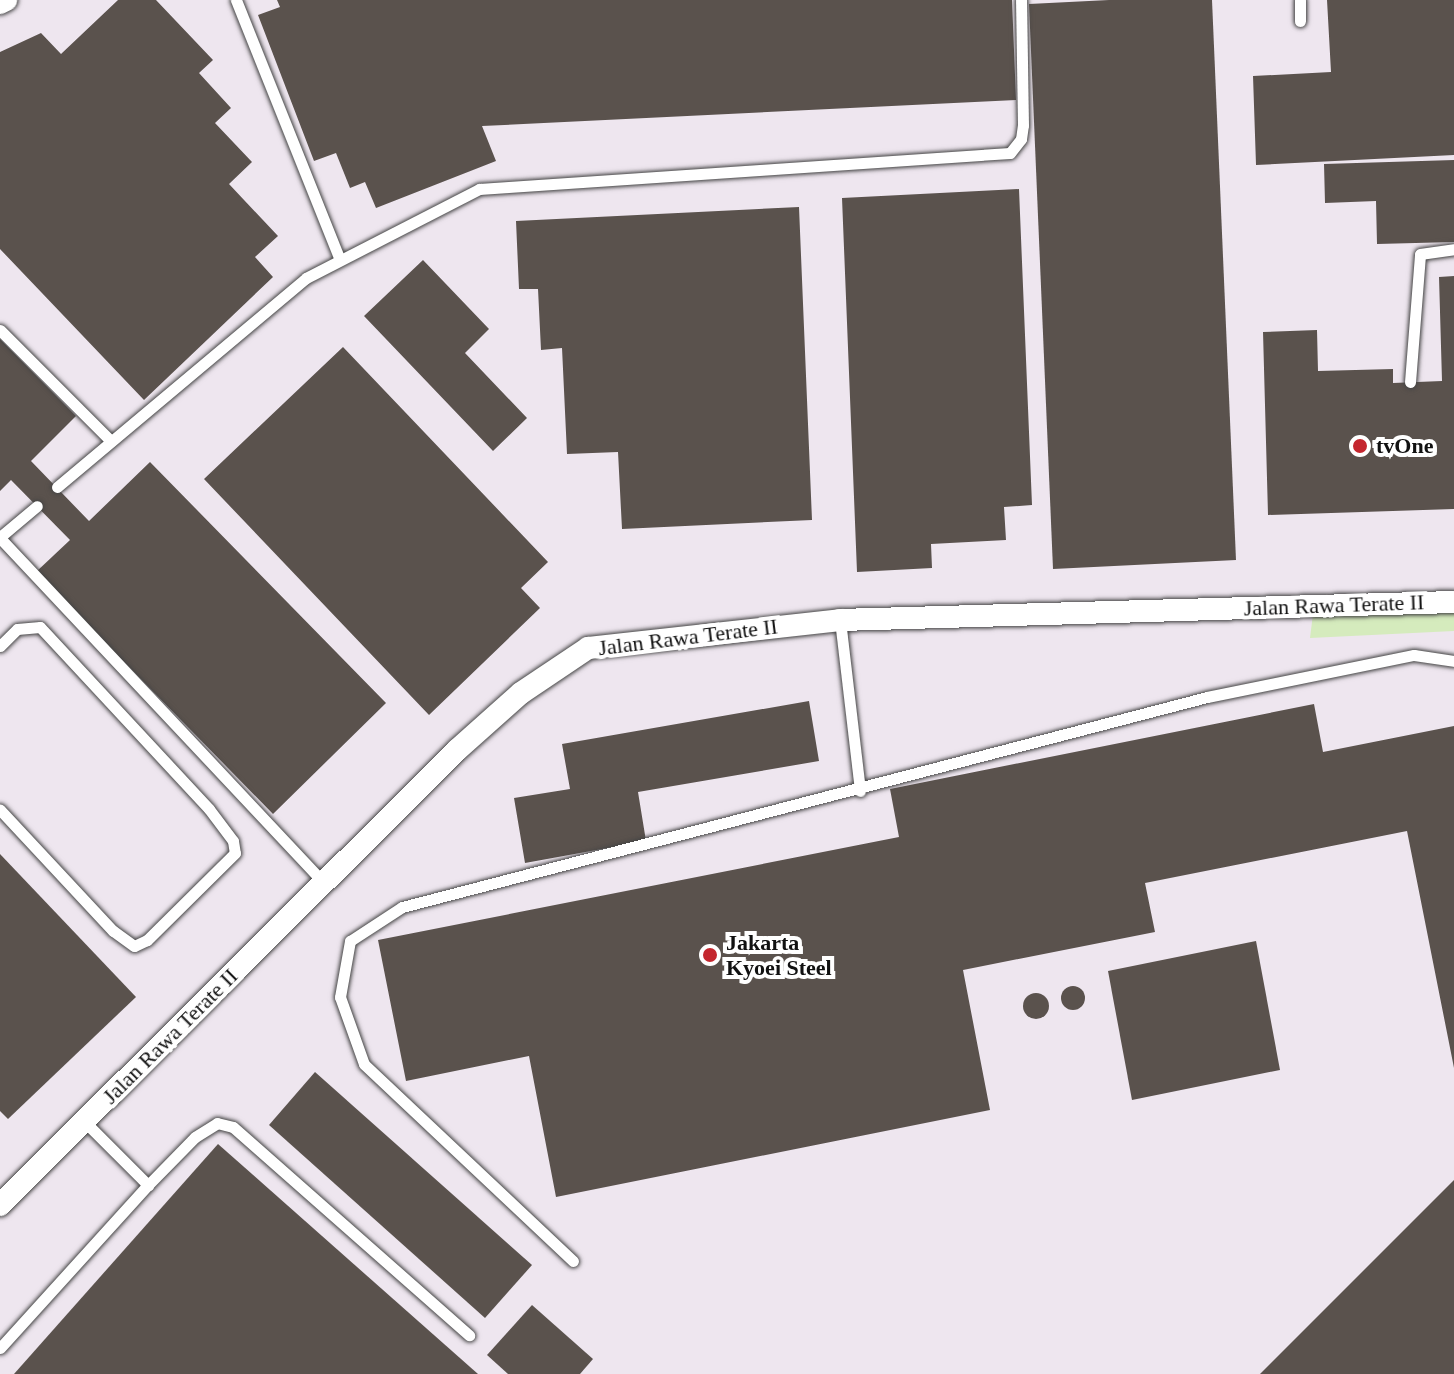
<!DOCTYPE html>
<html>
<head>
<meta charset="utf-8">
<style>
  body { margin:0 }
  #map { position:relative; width:1454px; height:1374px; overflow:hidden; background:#fffdf5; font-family:"Times New Roman",serif }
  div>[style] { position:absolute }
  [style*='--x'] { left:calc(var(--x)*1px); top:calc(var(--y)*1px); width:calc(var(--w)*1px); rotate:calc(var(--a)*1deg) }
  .industrial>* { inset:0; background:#eee6ef }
  .green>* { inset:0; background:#d5ebbd }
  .building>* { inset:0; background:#5a524d }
  .round { border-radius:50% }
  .roads { filter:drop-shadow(0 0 2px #444) drop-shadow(0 0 2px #444) }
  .service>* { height:11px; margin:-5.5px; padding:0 5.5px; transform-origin:5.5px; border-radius:5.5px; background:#fff }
  .minor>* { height:22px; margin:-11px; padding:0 11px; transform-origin:11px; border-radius:11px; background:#fff }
  .dots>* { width:22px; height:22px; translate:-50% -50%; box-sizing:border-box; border:4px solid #fff; border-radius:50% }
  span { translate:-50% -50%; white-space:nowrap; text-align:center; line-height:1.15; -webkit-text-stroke:8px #fff; paint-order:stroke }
  .poi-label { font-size:22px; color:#111; font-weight:700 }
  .left { translate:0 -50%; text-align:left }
  .street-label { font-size:22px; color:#111 }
</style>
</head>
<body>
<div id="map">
  <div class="industrial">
    <div style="clip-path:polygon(0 0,1454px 0,1454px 1374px,0 1374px)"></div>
  </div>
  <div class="green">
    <div style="clip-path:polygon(1454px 602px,1454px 631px,1310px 638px,1314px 606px)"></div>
  </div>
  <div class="building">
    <div style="clip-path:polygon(118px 0,156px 0,213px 60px,199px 73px,231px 108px,215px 123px,252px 162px,229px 184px,278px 236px,255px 257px,273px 277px,144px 400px,0 249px,0 52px,41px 33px,61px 54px)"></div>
    <div style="clip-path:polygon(277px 0,1012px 0,1016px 100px,482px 126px,496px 161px,376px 208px,365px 182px,350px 188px,336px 153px,314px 161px,258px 15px,280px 7px)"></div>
    <div style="clip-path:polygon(1109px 0,1212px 0,1236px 560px,1053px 569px,1029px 4px)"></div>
    <div style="clip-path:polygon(1327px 0,1454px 0,1454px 155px,1256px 165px,1253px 76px,1331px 72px)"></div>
    <div style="clip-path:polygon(1454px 160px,1454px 242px,1377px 244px,1376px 201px,1325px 203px,1324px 164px)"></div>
    <div style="clip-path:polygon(1019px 189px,1032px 505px,1004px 507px,1006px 540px,931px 544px,932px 568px,857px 572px,842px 198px)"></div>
    <div style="clip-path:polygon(799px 207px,812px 520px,622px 529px,618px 452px,567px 454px,562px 348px,541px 350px,538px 289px,519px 289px,516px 221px)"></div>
    <div style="clip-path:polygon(423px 260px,489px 329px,465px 353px,527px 418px,493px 451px,364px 316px)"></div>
    <div style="clip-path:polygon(1454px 276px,1454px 509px,1268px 515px,1263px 332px,1317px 330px,1318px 371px,1393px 369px,1393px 383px,1442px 381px,1439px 277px)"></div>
    <div style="clip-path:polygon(0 339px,76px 416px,31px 461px,89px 521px,150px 462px,386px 703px,273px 814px,36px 572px,70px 540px,11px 480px,0 491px)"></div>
    <div style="clip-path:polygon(343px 347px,548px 562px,521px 588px,540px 608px,429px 715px,204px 479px)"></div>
    <div style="clip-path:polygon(809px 701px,819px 761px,638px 792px,646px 841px,525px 863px,514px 798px,570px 789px,562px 744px)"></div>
    <div style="clip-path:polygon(1314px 704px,1323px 752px,1454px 726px,1454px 1068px,1407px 831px,1145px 883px,1155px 932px,963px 970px,990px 1110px,556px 1197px,529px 1056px,406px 1081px,378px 940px,899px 837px,890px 789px)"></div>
    <div style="clip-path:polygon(0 854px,136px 997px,8px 1119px,0 1111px)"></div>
    <div style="clip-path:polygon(1256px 941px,1280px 1070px,1132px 1100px,1108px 971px)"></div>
    <div class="round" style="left:1061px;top:986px;width:24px;height:24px"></div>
    <div class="round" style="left:1023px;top:993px;width:26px;height:26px"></div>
    <div style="clip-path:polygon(315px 1072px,532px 1265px,485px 1318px,269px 1125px)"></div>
    <div style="clip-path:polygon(218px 1144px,478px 1374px,14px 1374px)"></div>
    <div style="clip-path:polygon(1454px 1180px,1454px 1374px,1260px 1374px)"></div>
    <div style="clip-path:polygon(532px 1305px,593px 1359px,580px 1374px,508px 1374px,487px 1355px)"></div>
  </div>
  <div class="roads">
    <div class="service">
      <div style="--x:236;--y:0;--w:278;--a:68.2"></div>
      <div style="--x:1300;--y:0;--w:21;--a:90"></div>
      <div style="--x:0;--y:330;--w:157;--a:45"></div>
      <div style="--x:1410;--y:382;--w:128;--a:-85.5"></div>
      <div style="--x:1420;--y:254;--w:34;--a:-8"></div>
      <div style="--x:57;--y:487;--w:325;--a:-40"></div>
      <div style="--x:306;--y:278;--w:195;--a:-27.2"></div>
      <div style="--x:479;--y:189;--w:532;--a:-3.88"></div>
      <div style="--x:1010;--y:153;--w:18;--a:-52"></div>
      <div style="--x:1021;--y:139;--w:14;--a:-82"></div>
      <div style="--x:1023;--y:125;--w:125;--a:-90.9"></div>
      <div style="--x:0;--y:537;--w:48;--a:-40"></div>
      <div style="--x:0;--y:538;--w:473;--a:46.8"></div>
      <div style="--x:840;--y:620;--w:172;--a:83.3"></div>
      <div style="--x:0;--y:646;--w:24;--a:-45"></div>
      <div style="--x:17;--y:629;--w:23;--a:-5"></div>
      <div style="--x:40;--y:627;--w:248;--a:47.1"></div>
      <div style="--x:209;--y:809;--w:40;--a:53"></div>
      <div style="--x:233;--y:841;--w:12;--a:81"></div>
      <div style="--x:235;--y:853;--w:124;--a:135.3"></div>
      <div style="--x:147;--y:940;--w:14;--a:155"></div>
      <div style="--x:134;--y:946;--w:26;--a:-144"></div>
      <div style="--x:113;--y:931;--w:166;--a:-133"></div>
      <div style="--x:84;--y:1121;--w:91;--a:45"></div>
      <div style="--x:573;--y:1261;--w:287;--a:-136.7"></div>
      <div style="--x:364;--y:1064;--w:71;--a:-109.7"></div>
      <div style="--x:340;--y:997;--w:57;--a:-79.9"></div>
      <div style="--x:350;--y:941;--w:62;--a:-33.2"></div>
      <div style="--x:402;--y:907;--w:832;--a:-14.62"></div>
      <div style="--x:1207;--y:697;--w:211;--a:-11.5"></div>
      <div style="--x:1414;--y:655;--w:40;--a:8.5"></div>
      <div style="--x:0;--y:1348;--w:220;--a:-47.8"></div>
      <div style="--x:148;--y:1185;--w:67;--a:-45.6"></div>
      <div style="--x:195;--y:1137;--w:26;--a:-32"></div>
      <div style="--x:217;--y:1123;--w:16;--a:14"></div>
      <div style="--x:233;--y:1127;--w:315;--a:41.4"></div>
    </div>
    <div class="minor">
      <div style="--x:0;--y:3;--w:7;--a:-27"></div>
      <div style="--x:0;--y:1205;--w:645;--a:-44.87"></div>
      <div style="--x:457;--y:750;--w:86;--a:-41.7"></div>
      <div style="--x:521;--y:693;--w:81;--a:-33.9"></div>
      <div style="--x:588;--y:648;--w:254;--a:-6.3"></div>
      <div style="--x:840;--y:620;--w:614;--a:-1.68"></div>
    </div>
  </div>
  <div class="dots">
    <div style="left:1360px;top:446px;background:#c4262e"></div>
    <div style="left:710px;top:955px;background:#c4262e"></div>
  </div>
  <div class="poi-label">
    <span class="left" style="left:1376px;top:446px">tvOne</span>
    <span class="left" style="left:726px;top:955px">Jakarta<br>Kyoei Steel</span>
  </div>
  <div class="street-label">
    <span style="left:1334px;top:605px;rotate:-2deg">Jalan Rawa Terate II</span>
    <span style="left:688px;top:637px;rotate:-7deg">Jalan Rawa Terate II</span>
    <span style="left:170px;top:1036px;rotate:-45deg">Jalan Rawa Terate II</span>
  </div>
</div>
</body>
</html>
